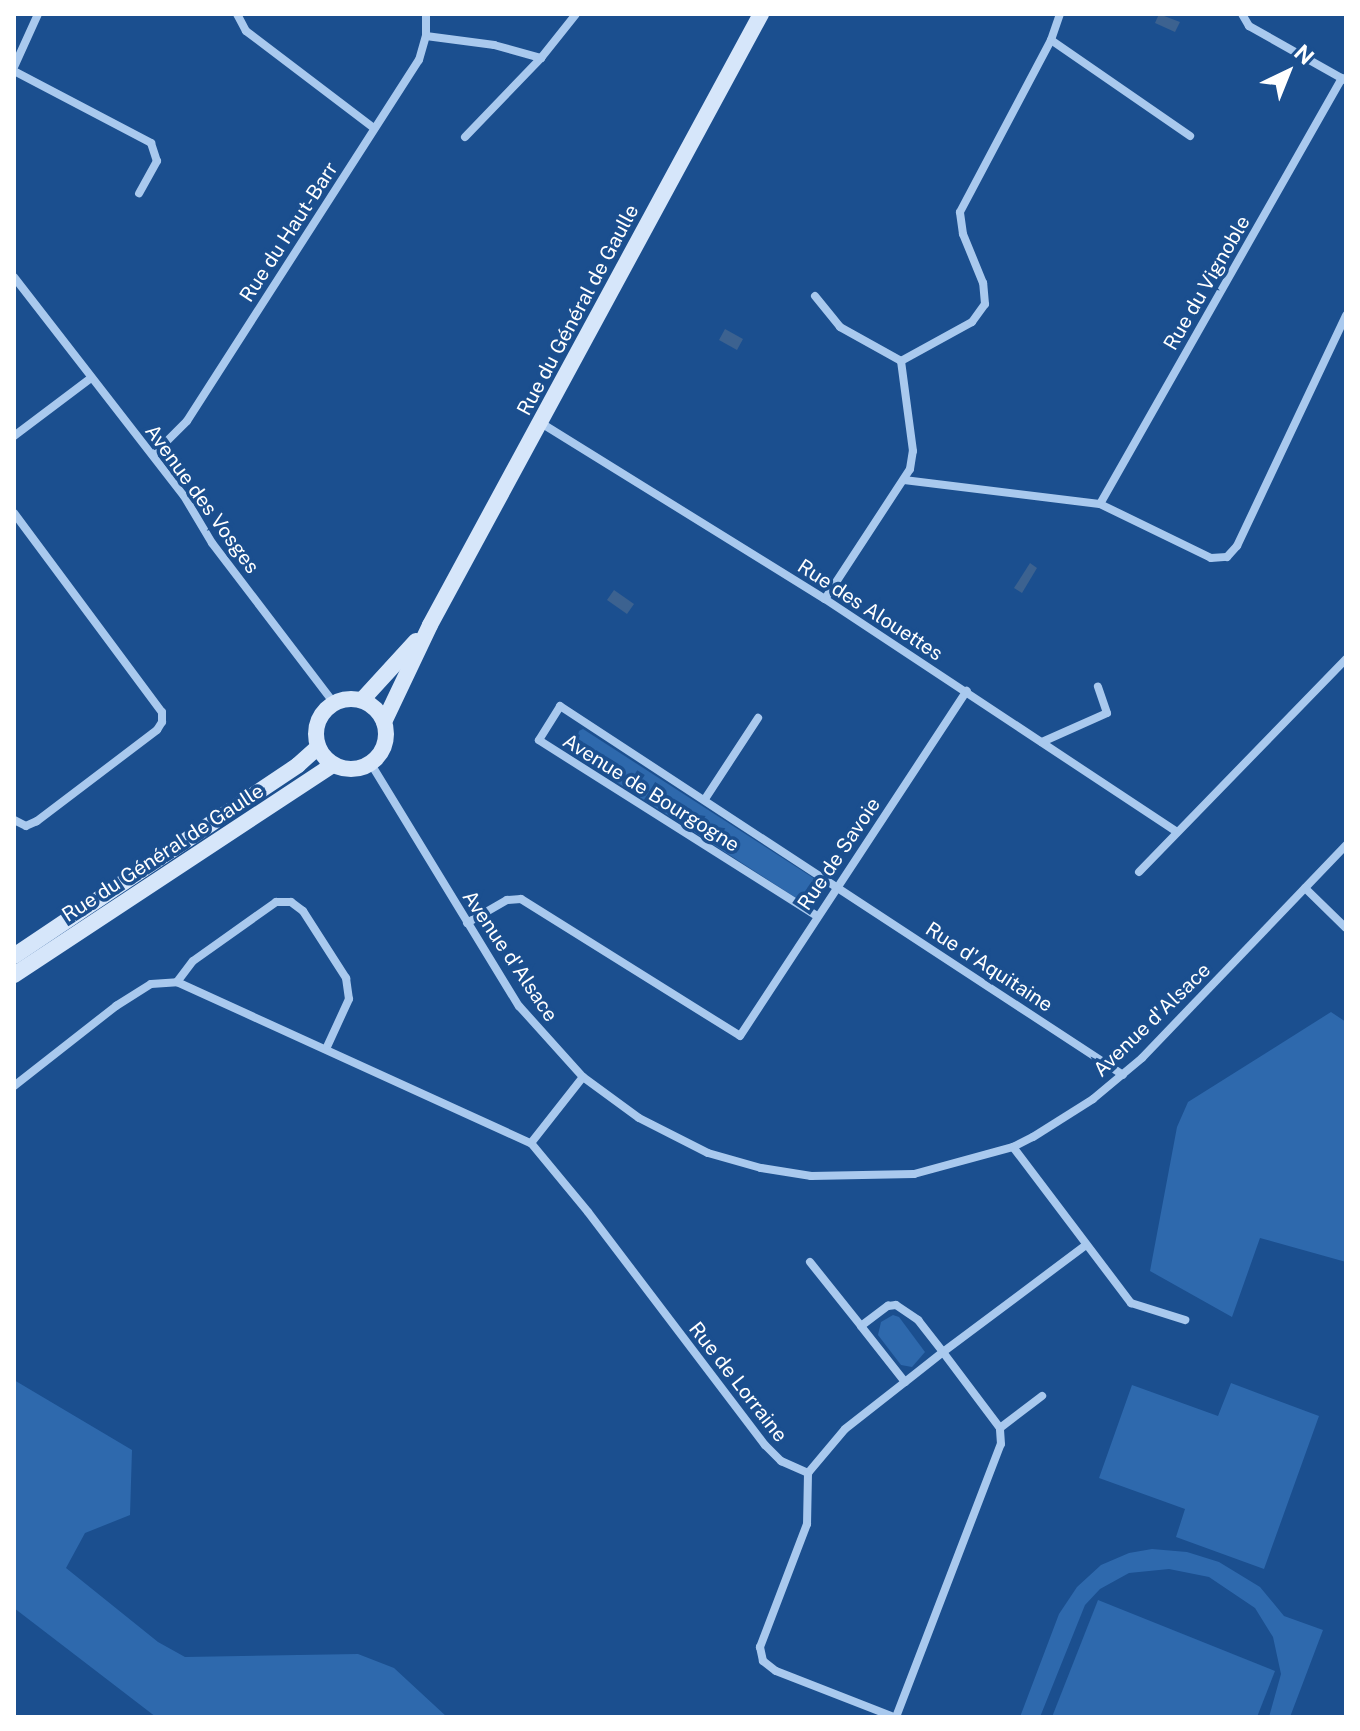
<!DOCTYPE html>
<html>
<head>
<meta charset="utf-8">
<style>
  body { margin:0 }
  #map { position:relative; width:1360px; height:1731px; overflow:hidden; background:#1b4f8f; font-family:"Public Sans",sans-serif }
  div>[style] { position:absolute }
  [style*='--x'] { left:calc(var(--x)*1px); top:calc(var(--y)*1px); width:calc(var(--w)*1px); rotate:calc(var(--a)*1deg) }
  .green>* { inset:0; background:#2e69ad }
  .water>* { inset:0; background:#3c6290 }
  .minor>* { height:8px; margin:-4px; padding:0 4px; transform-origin:4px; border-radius:4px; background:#a9c9ee }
  .secondary>* { height:16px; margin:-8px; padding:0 8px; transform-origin:8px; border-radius:8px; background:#d6e6fa }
  .secondary>.ring { margin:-8px; padding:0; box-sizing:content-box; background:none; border:16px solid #d6e6fa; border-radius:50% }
  span { translate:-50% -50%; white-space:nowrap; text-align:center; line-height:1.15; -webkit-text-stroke:7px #1b4f8f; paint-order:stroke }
  .street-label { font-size:20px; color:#fff }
  .frame { position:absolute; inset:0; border:16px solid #fff; pointer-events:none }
  .north { position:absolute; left:1248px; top:32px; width:80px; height:80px; -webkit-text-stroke:6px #1b4f8f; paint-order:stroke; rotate:43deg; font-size:22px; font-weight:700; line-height:32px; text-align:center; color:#fff }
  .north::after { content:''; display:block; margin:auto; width:28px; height:36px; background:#fff; clip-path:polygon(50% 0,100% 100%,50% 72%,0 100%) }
</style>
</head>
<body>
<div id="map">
  <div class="green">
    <div style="clip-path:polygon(583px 729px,818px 881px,823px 888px,819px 901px,804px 903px,573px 754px,567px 743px,568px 736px)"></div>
    <div style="clip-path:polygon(1331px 1012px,1346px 1022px,1346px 1262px,1260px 1238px,1232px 1317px,1150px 1271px,1177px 1127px,1188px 1102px)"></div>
    <div style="clip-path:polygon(893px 1315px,899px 1317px,925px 1352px,912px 1367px,901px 1365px,878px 1335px,881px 1322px)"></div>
    <div style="clip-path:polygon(14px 1380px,132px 1450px,130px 1515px,85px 1533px,66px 1568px,158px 1642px,185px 1657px,358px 1654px,394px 1668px,447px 1717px,156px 1717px,14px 1608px)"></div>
    <div style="clip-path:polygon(1231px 1383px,1319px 1416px,1264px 1569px,1176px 1537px,1185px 1509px,1099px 1478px,1132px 1385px,1218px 1416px)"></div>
    <div style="clip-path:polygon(1152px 1549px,1187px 1552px,1219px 1562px,1260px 1587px,1284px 1616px,1323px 1630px,1290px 1717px,1269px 1717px,1281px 1674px,1273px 1637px,1255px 1608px,1209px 1577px,1169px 1569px,1129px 1573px,1100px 1589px,1085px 1605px,1040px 1717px,1020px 1717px,1059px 1614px,1077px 1587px,1101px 1565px,1129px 1553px)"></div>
    <div style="clip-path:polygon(1098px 1600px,1275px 1671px,1257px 1717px,1052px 1717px)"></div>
  </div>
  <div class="water">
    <div style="clip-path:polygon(1159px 14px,1180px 22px,1175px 32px,1155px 23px)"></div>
    <div style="clip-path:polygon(725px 329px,743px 339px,737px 350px,719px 340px)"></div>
    <div style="clip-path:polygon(1030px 563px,1037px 568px,1022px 593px,1014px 588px)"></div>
    <div style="clip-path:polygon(614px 590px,634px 604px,627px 614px,607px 600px)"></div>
  </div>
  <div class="minor">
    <div style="--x:237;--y:14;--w:19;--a:62"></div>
    <div style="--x:246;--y:31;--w:161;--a:37.2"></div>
    <div style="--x:1242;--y:14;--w:14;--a:60"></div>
    <div style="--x:1249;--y:26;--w:110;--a:29.4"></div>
    <div style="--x:426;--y:36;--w:69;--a:7.5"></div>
    <div style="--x:494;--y:45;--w:49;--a:15.5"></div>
    <div style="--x:541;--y:58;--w:56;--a:-51.5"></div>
    <div style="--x:1051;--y:40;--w:169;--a:34.6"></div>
    <div style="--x:14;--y:67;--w:58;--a:-65.6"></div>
    <div style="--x:14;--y:71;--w:155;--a:27.7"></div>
    <div style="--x:151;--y:143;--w:19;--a:72"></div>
    <div style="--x:157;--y:161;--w:37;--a:119"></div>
    <div style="--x:465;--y:137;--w:110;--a:-46.1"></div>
    <div style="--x:14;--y:277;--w:277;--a:52.2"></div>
    <div style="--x:184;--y:496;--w:55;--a:59.2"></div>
    <div style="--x:212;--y:543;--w:201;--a:52.7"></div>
    <div style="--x:815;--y:296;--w:40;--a:51"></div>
    <div style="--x:840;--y:327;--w:70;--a:29.1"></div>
    <div style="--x:541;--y:423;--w:334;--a:31.8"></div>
    <div style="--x:825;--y:599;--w:422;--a:33.5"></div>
    <div style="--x:14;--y:436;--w:96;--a:-37"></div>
    <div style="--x:153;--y:455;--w:48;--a:-45"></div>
    <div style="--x:187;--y:421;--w:429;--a:-57.3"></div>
    <div style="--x:419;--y:60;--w:25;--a:-74"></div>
    <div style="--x:426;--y:36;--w:22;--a:-90"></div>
    <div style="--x:904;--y:480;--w:197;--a:7"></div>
    <div style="--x:1100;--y:504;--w:123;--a:25.9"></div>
    <div style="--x:1211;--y:558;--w:16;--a:-4"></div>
    <div style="--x:1227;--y:557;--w:15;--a:-48"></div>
    <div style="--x:1237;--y:546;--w:255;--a:-64.7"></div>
    <div style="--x:1100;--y:504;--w:490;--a:-60.4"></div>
    <div style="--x:14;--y:513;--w:248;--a:53.4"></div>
    <div style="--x:162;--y:712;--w:10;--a:90"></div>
    <div style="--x:162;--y:722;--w:9;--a:122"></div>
    <div style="--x:157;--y:730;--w:151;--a:142.8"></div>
    <div style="--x:37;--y:821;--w:12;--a:156"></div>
    <div style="--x:26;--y:826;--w:13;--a:-153"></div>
    <div style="--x:825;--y:599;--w:155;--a:-56.8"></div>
    <div style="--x:910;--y:469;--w:18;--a:-81"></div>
    <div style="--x:913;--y:451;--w:91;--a:-97.6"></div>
    <div style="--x:901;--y:361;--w:81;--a:-28.8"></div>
    <div style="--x:972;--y:322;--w:22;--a:-54"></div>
    <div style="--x:985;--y:304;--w:21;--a:-95"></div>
    <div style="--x:983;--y:283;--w:53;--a:-112.2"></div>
    <div style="--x:963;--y:234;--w:22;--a:-98"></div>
    <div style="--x:960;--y:212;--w:195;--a:-62.1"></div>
    <div style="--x:1051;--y:40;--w:28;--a:-71"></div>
    <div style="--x:1042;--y:742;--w:71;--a:-24"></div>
    <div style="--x:1107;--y:713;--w:28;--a:-109"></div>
    <div style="--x:371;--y:764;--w:284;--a:58.6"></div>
    <div style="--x:519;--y:1006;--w:96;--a:48"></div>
    <div style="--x:583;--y:1077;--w:69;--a:36.2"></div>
    <div style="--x:639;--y:1118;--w:77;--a:26.9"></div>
    <div style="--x:708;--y:1153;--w:55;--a:15.8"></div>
    <div style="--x:761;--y:1168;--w:51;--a:9.1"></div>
    <div style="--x:811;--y:1176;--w:103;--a:-1.1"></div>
    <div style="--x:914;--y:1174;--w:103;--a:-15.3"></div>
    <div style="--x:1013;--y:1147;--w:22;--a:-27"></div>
    <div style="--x:1033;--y:1137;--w:71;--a:-32.3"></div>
    <div style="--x:1093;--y:1099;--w:64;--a:-39.9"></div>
    <div style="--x:1142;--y:1058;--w:295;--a:-46.2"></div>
    <div style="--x:705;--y:799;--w:97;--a:-56.8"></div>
    <div style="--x:1139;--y:872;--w:297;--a:-45.8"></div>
    <div style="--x:1305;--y:888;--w:57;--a:44.3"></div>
    <div style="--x:817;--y:916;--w:329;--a:-147.7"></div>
    <div style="--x:539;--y:740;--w:40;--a:-58"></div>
    <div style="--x:560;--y:706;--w:673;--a:33.24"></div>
    <div style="--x:467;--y:923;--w:46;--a:-29.9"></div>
    <div style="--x:507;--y:900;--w:14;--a:-4"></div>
    <div style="--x:521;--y:899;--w:258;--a:32"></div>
    <div style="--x:740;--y:1036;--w:413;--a:-56.7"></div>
    <div style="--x:177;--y:982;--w:26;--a:-53"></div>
    <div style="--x:193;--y:961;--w:102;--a:-35.4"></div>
    <div style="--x:276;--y:902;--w:15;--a:0"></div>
    <div style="--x:291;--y:902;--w:15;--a:37"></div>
    <div style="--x:303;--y:911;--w:80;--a:57.3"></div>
    <div style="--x:346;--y:978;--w:21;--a:82"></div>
    <div style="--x:349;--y:999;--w:55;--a:114.7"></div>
    <div style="--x:14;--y:1086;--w:130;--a:-38.1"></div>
    <div style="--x:116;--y:1006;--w:41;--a:-32.2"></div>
    <div style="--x:151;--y:984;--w:26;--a:-4"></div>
    <div style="--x:177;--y:982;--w:389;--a:24.5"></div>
    <div style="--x:531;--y:1143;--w:89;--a:50.4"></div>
    <div style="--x:588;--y:1212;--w:293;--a:52.8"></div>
    <div style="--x:765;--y:1445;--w:23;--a:45"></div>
    <div style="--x:781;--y:1461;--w:30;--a:24"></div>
    <div style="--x:808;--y:1473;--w:51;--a:91.1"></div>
    <div style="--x:807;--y:1524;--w:132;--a:110.9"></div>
    <div style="--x:760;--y:1647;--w:14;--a:78"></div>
    <div style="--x:763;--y:1661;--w:16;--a:38"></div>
    <div style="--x:776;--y:1671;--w:127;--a:21.3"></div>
    <div style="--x:531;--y:1143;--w:84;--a:-51.8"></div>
    <div style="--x:1013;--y:1147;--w:196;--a:52.9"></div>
    <div style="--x:1131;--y:1303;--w:57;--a:17.5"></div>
    <div style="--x:810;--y:1262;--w:82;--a:51.4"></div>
    <div style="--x:896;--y:1305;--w:27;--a:34"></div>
    <div style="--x:918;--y:1320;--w:41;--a:52"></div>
    <div style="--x:943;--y:1352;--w:48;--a:141.7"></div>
    <div style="--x:905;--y:1382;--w:71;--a:-128.2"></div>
    <div style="--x:861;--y:1326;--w:34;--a:-37"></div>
    <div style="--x:888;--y:1306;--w:8;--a:-7"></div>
    <div style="--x:1000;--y:1428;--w:53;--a:-37.3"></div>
    <div style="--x:808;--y:1473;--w:57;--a:-49.9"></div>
    <div style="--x:845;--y:1429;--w:76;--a:-38.1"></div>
    <div style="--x:896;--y:1717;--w:292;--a:-69"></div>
    <div style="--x:1001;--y:1444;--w:16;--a:-94"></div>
    <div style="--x:1000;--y:1428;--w:95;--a:-126.9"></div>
    <div style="--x:943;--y:1352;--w:179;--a:-36.8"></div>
  </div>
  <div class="secondary">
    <div class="ring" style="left:316px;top:699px;width:54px;height:54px"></div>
    <div style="--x:362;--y:700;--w:80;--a:-47.5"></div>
    <div style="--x:384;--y:722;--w:107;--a:-64.6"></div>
    <div style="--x:430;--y:625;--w:695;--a:-61.55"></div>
    <div style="--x:14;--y:956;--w:342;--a:-33.9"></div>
    <div style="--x:298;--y:765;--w:27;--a:-42"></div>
    <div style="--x:14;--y:975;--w:382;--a:-33.4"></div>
  </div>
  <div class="street-label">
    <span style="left:289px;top:232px;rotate:-57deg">Rue du Haut-Barr</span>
    <span style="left:1207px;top:283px;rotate:-60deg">Rue du Vignoble</span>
    <span style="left:578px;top:310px;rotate:-62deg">Rue du Général de Gaulle</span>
    <span style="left:202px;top:499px;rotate:54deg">Avenue des Vosges</span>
    <span style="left:870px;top:610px;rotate:33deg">Rue des Alouettes</span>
    <span style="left:651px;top:793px;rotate:32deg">Avenue de Bourgogne</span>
    <span style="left:163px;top:853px;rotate:-33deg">Rue du Général de Gaulle</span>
    <span style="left:839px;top:854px;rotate:-56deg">Rue de Savoie</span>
    <span style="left:510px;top:956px;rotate:56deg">Avenue d'Alsace</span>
    <span style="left:989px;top:967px;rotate:33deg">Rue d'Aquitaine</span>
    <span style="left:1152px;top:1020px;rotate:-44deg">Avenue d'Alsace</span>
    <span style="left:738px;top:1382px;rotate:52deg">Rue de Lorraine</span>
  </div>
  <div class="frame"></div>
  <div class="north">N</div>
</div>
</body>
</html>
